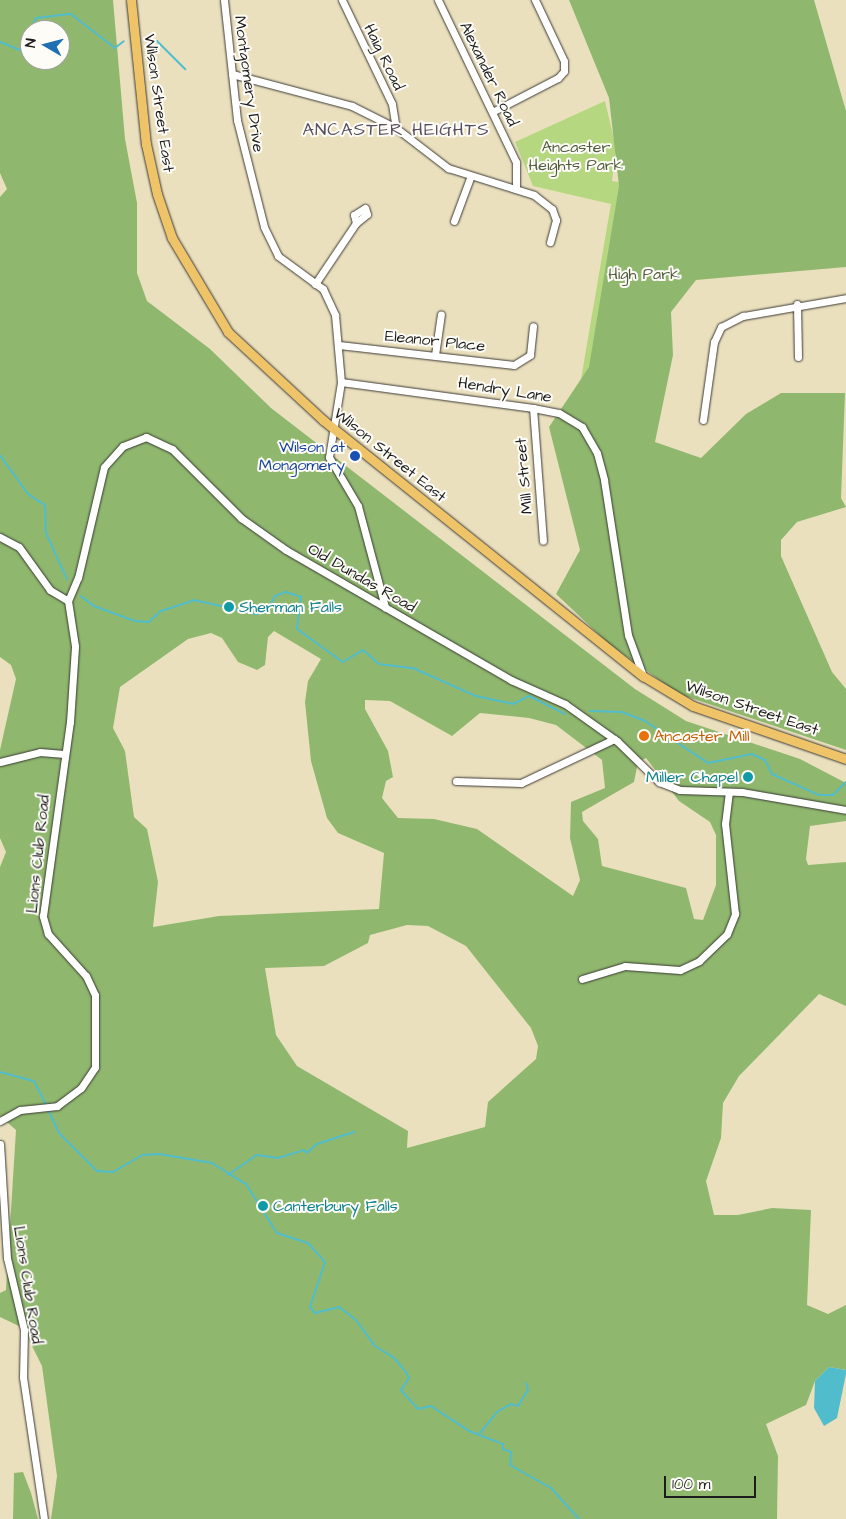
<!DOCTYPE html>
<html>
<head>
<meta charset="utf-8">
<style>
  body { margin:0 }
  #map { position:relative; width:846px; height:1519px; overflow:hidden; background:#ebe0be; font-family:"Architects Daughter",sans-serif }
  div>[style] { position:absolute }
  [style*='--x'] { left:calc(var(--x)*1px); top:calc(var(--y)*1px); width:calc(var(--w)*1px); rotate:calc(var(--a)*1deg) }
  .green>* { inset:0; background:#b4d780 }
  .forest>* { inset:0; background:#8fb86e }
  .water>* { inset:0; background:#51bdcc }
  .stream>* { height:2px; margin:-1px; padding:0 1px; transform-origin:1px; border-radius:1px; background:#51bdcc }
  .roads { filter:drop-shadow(0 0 1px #3b3934) drop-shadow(0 0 1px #3b3934) }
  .minor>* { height:7px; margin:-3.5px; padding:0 3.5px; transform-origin:3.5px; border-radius:3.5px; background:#fff }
  .major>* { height:9px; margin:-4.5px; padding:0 4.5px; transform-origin:4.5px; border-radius:4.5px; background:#efc469 }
  .dots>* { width:14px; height:14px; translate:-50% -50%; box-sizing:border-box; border:2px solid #fdfcf7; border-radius:50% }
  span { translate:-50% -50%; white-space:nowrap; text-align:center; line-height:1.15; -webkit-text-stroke:4px #fdfcf7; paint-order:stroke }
  .street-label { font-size:16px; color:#1c1c1c }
  .park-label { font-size:16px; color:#515d3f }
  .transit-label { font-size:16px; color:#164399 }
  .right { translate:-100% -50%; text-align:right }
  .culture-label { font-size:16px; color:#0d838f }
  .left { translate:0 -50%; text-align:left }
  .food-label { font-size:16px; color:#c56008 }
  .neighbourhood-label { font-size:18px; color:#584f60; letter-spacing:1px }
  .north { position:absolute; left:20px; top:20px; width:50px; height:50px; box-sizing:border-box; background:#fdfcf7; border:1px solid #a3a29f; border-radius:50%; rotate:278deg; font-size:14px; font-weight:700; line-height:20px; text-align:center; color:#1c1c1c }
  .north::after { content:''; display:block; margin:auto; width:18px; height:22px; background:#1f6fb2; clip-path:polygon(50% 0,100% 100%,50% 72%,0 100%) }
  .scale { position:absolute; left:664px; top:1476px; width:92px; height:22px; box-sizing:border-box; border:2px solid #1c1c1c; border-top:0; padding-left:6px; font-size:15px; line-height:18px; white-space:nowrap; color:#1c1c1c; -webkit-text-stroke:4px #fdfcf7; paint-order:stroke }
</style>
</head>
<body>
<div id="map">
  <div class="green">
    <div style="clip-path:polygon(605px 101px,616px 148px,612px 181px,651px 188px,696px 280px,575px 414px,611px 204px,533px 186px,515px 142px)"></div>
  </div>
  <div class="forest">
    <div style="clip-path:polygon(evenodd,0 0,113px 0,125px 139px,137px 203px,137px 273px,147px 301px,210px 349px,271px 408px,635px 689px,686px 721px,800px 759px,846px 783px,846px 821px,810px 826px,806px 859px,808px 865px,846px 862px,846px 1006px,819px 994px,739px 1076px,723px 1103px,721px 1138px,706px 1181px,714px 1215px,738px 1215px,772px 1208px,811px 1210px,807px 1305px,828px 1314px,846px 1305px,846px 1370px,829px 1367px,815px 1381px,806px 1405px,766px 1424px,778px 1456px,777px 1519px,51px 1519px,57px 1476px,42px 1366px,23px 1328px,0 1317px,0 1293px,6px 1290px,16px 1130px,0 1116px,0 867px,6px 852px,0 838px,0 750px,16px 679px,11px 665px,0 657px,0 197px,7px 189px,0 173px,0 0,30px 30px,60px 30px,60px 60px,30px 60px,30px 30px,0 0,274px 631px,321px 659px,308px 681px,305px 702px,311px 761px,327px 818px,338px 833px,384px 853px,379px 909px,219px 916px,153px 927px,158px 882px,147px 829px,134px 817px,125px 751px,113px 728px,120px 687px,188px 639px,211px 633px,222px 638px,238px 662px,257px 670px,265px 665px,268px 637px,274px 631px,0 0,365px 700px,390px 701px,452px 736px,480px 713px,529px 718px,556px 725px,602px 760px,605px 788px,571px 802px,570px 838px,580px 880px,573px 896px,477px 829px,434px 819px,398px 818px,382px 798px,386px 781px,393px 777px,388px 751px,365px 709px,365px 700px,0 0,646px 758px,679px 801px,710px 822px,716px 835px,716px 885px,703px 920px,694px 919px,686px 888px,602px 866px,598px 839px,583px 821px,582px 812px,634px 782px,638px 762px,646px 758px,0 0,407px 925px,428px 926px,466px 946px,531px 1028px,538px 1046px,536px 1059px,488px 1102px,485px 1127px,407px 1148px,408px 1131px,297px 1066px,276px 1035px,265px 968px,324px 966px,368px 943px,370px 935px,407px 925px)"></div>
    <div style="clip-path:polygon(569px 0,814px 0,846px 111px,846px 267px,696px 280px,671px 312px,673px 355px,655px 442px,701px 458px,746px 414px,781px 393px,845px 393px,841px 498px,846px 507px,797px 522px,781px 540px,781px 556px,832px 672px,846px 689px,846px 750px,679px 694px,608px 643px,556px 594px,580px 550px,549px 427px,589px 367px,619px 186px,609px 98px)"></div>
    <div style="clip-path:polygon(23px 1472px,31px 1493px,38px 1519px,13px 1519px,14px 1473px)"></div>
  </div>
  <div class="water">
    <div style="clip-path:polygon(829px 1367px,846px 1370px,846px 1374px,837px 1418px,824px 1426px,814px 1408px,815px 1381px)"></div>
  </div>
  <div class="stream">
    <div style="--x:144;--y:41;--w:13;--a:0"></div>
    <div style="--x:157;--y:41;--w:40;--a:45"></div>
    <div style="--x:0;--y:42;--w:22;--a:22"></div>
    <div style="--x:20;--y:50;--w:36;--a:-63"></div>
    <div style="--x:36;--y:18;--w:35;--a:-7"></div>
    <div style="--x:71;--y:14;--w:56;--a:37.7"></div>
    <div style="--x:115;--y:48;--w:11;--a:-38"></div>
    <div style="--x:0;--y:455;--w:48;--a:54.3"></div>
    <div style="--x:28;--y:494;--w:20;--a:33"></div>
    <div style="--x:45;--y:505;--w:28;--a:88"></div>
    <div style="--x:46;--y:533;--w:51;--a:65.5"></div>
    <div style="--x:81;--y:596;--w:16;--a:38"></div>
    <div style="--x:94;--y:606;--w:44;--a:20.1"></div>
    <div style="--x:135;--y:621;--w:14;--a:4"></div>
    <div style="--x:149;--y:622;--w:16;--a:-43"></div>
    <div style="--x:161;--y:611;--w:35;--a:-18"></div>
    <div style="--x:194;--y:600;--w:64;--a:12.7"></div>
    <div style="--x:256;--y:614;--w:11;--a:-15"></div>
    <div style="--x:267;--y:611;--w:17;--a:-62"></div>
    <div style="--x:275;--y:596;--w:12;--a:-20"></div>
    <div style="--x:286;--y:592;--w:16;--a:18"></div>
    <div style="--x:301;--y:597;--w:32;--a:97"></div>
    <div style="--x:297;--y:629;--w:57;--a:35.7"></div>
    <div style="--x:343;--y:662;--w:23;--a:-31"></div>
    <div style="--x:363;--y:650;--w:21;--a:41"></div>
    <div style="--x:379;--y:664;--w:34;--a:7"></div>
    <div style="--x:413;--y:668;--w:69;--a:24"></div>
    <div style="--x:476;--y:696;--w:38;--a:12"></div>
    <div style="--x:513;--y:704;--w:18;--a:-27"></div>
    <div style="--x:529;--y:696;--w:40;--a:26.6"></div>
    <div style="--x:590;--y:711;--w:32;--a:2"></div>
    <div style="--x:622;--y:712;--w:25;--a:21"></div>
    <div style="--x:645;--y:721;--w:76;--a:33.7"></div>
    <div style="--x:708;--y:763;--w:45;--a:-11.6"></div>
    <div style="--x:752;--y:754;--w:14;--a:25"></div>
    <div style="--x:765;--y:760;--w:16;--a:63"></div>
    <div style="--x:772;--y:774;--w:51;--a:24.1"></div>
    <div style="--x:819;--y:795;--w:14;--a:0"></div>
    <div style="--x:833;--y:795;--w:18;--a:-45"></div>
    <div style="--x:0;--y:1072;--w:35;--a:15"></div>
    <div style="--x:34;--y:1081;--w:27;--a:63"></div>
    <div style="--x:48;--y:1110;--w:25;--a:64"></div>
    <div style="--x:59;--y:1133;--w:54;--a:45"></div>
    <div style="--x:97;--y:1171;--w:16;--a:4"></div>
    <div style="--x:113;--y:1172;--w:34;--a:-30"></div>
    <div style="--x:143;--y:1155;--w:16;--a:-4"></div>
    <div style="--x:159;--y:1154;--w:54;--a:9.6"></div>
    <div style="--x:212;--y:1163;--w:40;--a:32"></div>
    <div style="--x:246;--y:1184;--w:58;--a:57.7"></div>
    <div style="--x:277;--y:1233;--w:33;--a:18"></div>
    <div style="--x:308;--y:1243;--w:25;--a:48"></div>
    <div style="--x:325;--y:1262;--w:47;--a:108.4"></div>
    <div style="--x:310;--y:1307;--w:8;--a:50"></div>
    <div style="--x:315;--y:1313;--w:25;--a:-14"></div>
    <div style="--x:339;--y:1307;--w:21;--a:37"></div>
    <div style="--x:356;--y:1320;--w:32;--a:54"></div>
    <div style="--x:375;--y:1346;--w:22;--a:32"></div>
    <div style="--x:394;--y:1358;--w:18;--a:49"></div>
    <div style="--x:406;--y:1372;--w:7;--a:63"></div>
    <div style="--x:409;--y:1378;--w:14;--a:124"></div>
    <div style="--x:401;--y:1390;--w:25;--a:48"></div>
    <div style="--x:418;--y:1409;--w:13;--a:-13"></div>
    <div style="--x:431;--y:1406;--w:45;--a:33.3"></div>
    <div style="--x:469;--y:1431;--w:36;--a:21"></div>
    <div style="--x:503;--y:1444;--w:5;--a:90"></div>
    <div style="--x:503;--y:1449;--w:9;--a:21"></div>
    <div style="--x:511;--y:1452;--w:13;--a:94"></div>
    <div style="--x:510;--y:1465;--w:47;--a:29.3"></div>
    <div style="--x:551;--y:1488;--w:42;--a:47.9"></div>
    <div style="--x:228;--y:1175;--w:35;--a:-35"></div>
    <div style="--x:257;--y:1155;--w:21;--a:8"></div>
    <div style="--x:278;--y:1158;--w:27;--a:-17"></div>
    <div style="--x:304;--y:1150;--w:4;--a:45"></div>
    <div style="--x:307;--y:1153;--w:13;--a:-42"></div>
    <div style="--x:317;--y:1144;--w:39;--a:-18"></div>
    <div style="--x:480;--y:1433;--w:27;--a:-51"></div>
    <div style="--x:497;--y:1412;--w:16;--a:-30"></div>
    <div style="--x:511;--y:1404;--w:7;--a:16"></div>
    <div style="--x:518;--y:1406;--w:19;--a:-58"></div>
    <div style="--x:528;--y:1390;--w:7;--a:-106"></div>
  </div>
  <div class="roads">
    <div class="minor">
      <div style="--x:224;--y:0;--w:121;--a:83.8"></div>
      <div style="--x:237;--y:120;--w:110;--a:75.8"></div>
      <div style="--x:264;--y:227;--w:32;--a:64"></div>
      <div style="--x:278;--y:256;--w:56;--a:36.3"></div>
      <div style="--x:323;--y:289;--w:29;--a:65"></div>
      <div style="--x:335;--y:315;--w:67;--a:84.9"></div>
      <div style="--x:341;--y:382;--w:76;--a:99.1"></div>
      <div style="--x:329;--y:457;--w:57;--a:59.4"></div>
      <div style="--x:358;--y:506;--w:105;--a:75"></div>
      <div style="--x:342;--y:0;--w:115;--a:64.3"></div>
      <div style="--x:392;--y:104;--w:24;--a:81"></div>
      <div style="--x:438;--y:0;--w:180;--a:64.3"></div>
      <div style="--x:516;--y:162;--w:27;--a:90"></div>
      <div style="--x:232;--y:74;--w:124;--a:14.9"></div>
      <div style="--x:352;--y:106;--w:49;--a:26.6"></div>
      <div style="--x:396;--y:128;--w:66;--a:37.6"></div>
      <div style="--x:448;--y:168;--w:90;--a:17.4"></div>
      <div style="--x:534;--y:195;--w:23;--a:38"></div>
      <div style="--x:552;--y:209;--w:12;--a:70"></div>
      <div style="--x:556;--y:220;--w:23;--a:105"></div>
      <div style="--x:494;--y:111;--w:72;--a:-27.3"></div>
      <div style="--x:558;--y:78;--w:9;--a:-49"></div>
      <div style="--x:564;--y:71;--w:10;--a:-90"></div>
      <div style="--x:564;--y:61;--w:68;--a:-115.4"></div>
      <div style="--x:454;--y:221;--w:46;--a:-69.6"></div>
      <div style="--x:315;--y:284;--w:73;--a:-56.1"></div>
      <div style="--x:356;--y:223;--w:14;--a:-39"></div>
      <div style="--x:367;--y:214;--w:6;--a:-108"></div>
      <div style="--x:365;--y:208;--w:13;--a:148"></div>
      <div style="--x:354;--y:215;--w:8;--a:76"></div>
      <div style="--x:797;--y:304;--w:53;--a:88.9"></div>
      <div style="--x:339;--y:345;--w:176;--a:6.5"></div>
      <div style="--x:514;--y:365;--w:19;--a:-32"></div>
      <div style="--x:530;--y:355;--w:29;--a:-84"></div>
      <div style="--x:435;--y:355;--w:41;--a:-81.7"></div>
      <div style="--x:341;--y:382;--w:194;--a:7.7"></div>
      <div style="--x:533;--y:408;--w:26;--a:11"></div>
      <div style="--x:559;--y:413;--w:27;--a:31"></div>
      <div style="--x:582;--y:427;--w:30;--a:60"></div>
      <div style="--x:597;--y:453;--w:28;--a:75"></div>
      <div style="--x:604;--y:480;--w:157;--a:81.2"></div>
      <div style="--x:628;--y:635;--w:44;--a:69.9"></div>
      <div style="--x:533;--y:408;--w:133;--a:85.7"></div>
      <div style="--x:703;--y:420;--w:79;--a:-82"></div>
      <div style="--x:714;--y:342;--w:17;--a:-65"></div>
      <div style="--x:721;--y:327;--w:25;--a:-27"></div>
      <div style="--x:743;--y:316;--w:105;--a:-9.9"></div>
      <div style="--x:0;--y:537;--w:21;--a:28"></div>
      <div style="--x:19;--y:547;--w:53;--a:54.2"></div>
      <div style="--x:50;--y:590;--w:21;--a:31"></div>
      <div style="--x:68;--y:601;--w:25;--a:-67"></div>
      <div style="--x:78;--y:578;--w:114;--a:-76.8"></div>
      <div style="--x:104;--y:467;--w:28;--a:-48"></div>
      <div style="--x:123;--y:446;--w:25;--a:-21"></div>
      <div style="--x:146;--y:437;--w:29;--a:25"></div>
      <div style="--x:172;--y:449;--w:98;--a:45"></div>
      <div style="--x:241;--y:518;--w:55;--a:35.4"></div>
      <div style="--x:286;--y:550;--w:260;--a:30"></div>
      <div style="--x:511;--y:680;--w:59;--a:24"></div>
      <div style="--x:565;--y:704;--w:64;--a:35.4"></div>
      <div style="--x:617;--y:741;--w:59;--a:44.3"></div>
      <div style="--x:659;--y:782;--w:22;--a:21"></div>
      <div style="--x:680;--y:790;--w:62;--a:1.8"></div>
      <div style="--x:742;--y:792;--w:106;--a:9.8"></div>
      <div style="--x:0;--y:762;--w:41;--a:-14"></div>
      <div style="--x:40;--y:752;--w:24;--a:5"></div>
      <div style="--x:456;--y:781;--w:65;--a:1.8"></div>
      <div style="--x:521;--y:783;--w:103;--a:-25.3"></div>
      <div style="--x:582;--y:979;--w:45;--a:-16.8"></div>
      <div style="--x:625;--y:966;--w:55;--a:4.2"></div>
      <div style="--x:680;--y:970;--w:21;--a:-25"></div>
      <div style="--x:699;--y:961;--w:39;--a:-44"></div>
      <div style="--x:727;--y:934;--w:22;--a:-68"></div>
      <div style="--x:735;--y:914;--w:91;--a:-96.3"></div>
      <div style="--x:725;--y:824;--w:32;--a:-83"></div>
      <div style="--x:0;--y:1121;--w:23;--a:-29"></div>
      <div style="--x:20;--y:1110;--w:37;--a:-6"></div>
      <div style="--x:57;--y:1106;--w:30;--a:-37"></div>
      <div style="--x:81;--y:1088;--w:25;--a:-56"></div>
      <div style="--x:95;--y:1067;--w:72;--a:-90"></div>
      <div style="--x:95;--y:995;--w:21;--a:-115"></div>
      <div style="--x:86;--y:976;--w:57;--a:-132.1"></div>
      <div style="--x:48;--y:934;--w:19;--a:-106"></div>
      <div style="--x:43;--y:916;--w:196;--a:-82.1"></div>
      <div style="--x:70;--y:722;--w:76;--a:-86.2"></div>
      <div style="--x:75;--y:646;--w:46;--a:-98.8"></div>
      <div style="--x:0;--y:1144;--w:114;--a:86.5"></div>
      <div style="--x:7;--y:1258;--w:74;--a:76.7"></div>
      <div style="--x:24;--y:1330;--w:47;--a:91.2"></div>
      <div style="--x:23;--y:1377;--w:144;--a:81.6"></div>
    </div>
    <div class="major">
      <div style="--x:131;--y:0;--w:145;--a:84.1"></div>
      <div style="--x:146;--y:144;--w:51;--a:77.6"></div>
      <div style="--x:157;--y:194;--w:46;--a:71.2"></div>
      <div style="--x:172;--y:238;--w:109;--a:59.2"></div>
      <div style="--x:228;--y:332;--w:129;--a:42.8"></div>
      <div style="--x:323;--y:420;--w:410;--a:38.7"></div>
      <div style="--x:643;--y:676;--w:58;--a:31"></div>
      <div style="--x:693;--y:706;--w:162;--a:19.1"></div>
    </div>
  </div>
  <div class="dots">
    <div style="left:355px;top:456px;background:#1a4fb4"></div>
    <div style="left:229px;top:607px;background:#0f9aa8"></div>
    <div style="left:644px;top:736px;background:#e8710a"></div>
    <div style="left:748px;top:777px;background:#0f9aa8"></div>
    <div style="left:263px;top:1206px;background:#0f9aa8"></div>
  </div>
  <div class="street-label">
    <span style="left:384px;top:57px;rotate:64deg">Haig Road</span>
    <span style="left:489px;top:74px;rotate:64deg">Alexander Road</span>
    <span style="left:249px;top:84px;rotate:82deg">Montgomery Drive</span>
    <span style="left:159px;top:103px;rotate:82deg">Wilson Street East</span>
    <span style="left:435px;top:341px;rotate:6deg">Eleanor Place</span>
    <span style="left:505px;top:390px;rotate:9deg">Hendry Lane</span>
    <span style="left:390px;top:455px;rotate:39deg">Wilson Street East</span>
    <span style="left:524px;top:476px;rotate:-95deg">Mill Street</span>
    <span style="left:362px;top:578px;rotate:30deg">Old Dundas Road</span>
    <span style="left:752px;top:708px;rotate:19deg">Wilson Street East</span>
    <span style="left:38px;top:854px;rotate:-84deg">Lions Club Road</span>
    <span style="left:28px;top:1285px;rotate:81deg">Lions Club Road</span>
  </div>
  <div class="park-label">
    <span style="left:576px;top:156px">Ancaster<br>Heights Park</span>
    <span style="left:644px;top:274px">High Park</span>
  </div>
  <div class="transit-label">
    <span class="right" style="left:345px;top:456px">Wilson at<br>Mongomery</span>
  </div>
  <div class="culture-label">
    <span class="left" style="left:239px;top:607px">Sherman Falls</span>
    <span class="right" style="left:738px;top:777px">Miller Chapel</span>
    <span class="left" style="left:273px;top:1206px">Canterbury Falls</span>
  </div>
  <div class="food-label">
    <span class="left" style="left:654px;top:736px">Ancaster Mill</span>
  </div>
  <div class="neighbourhood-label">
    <span style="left:396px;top:130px">ANCASTER HEIGHTS</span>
  </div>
  <div class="north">N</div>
  <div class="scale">100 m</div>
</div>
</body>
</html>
